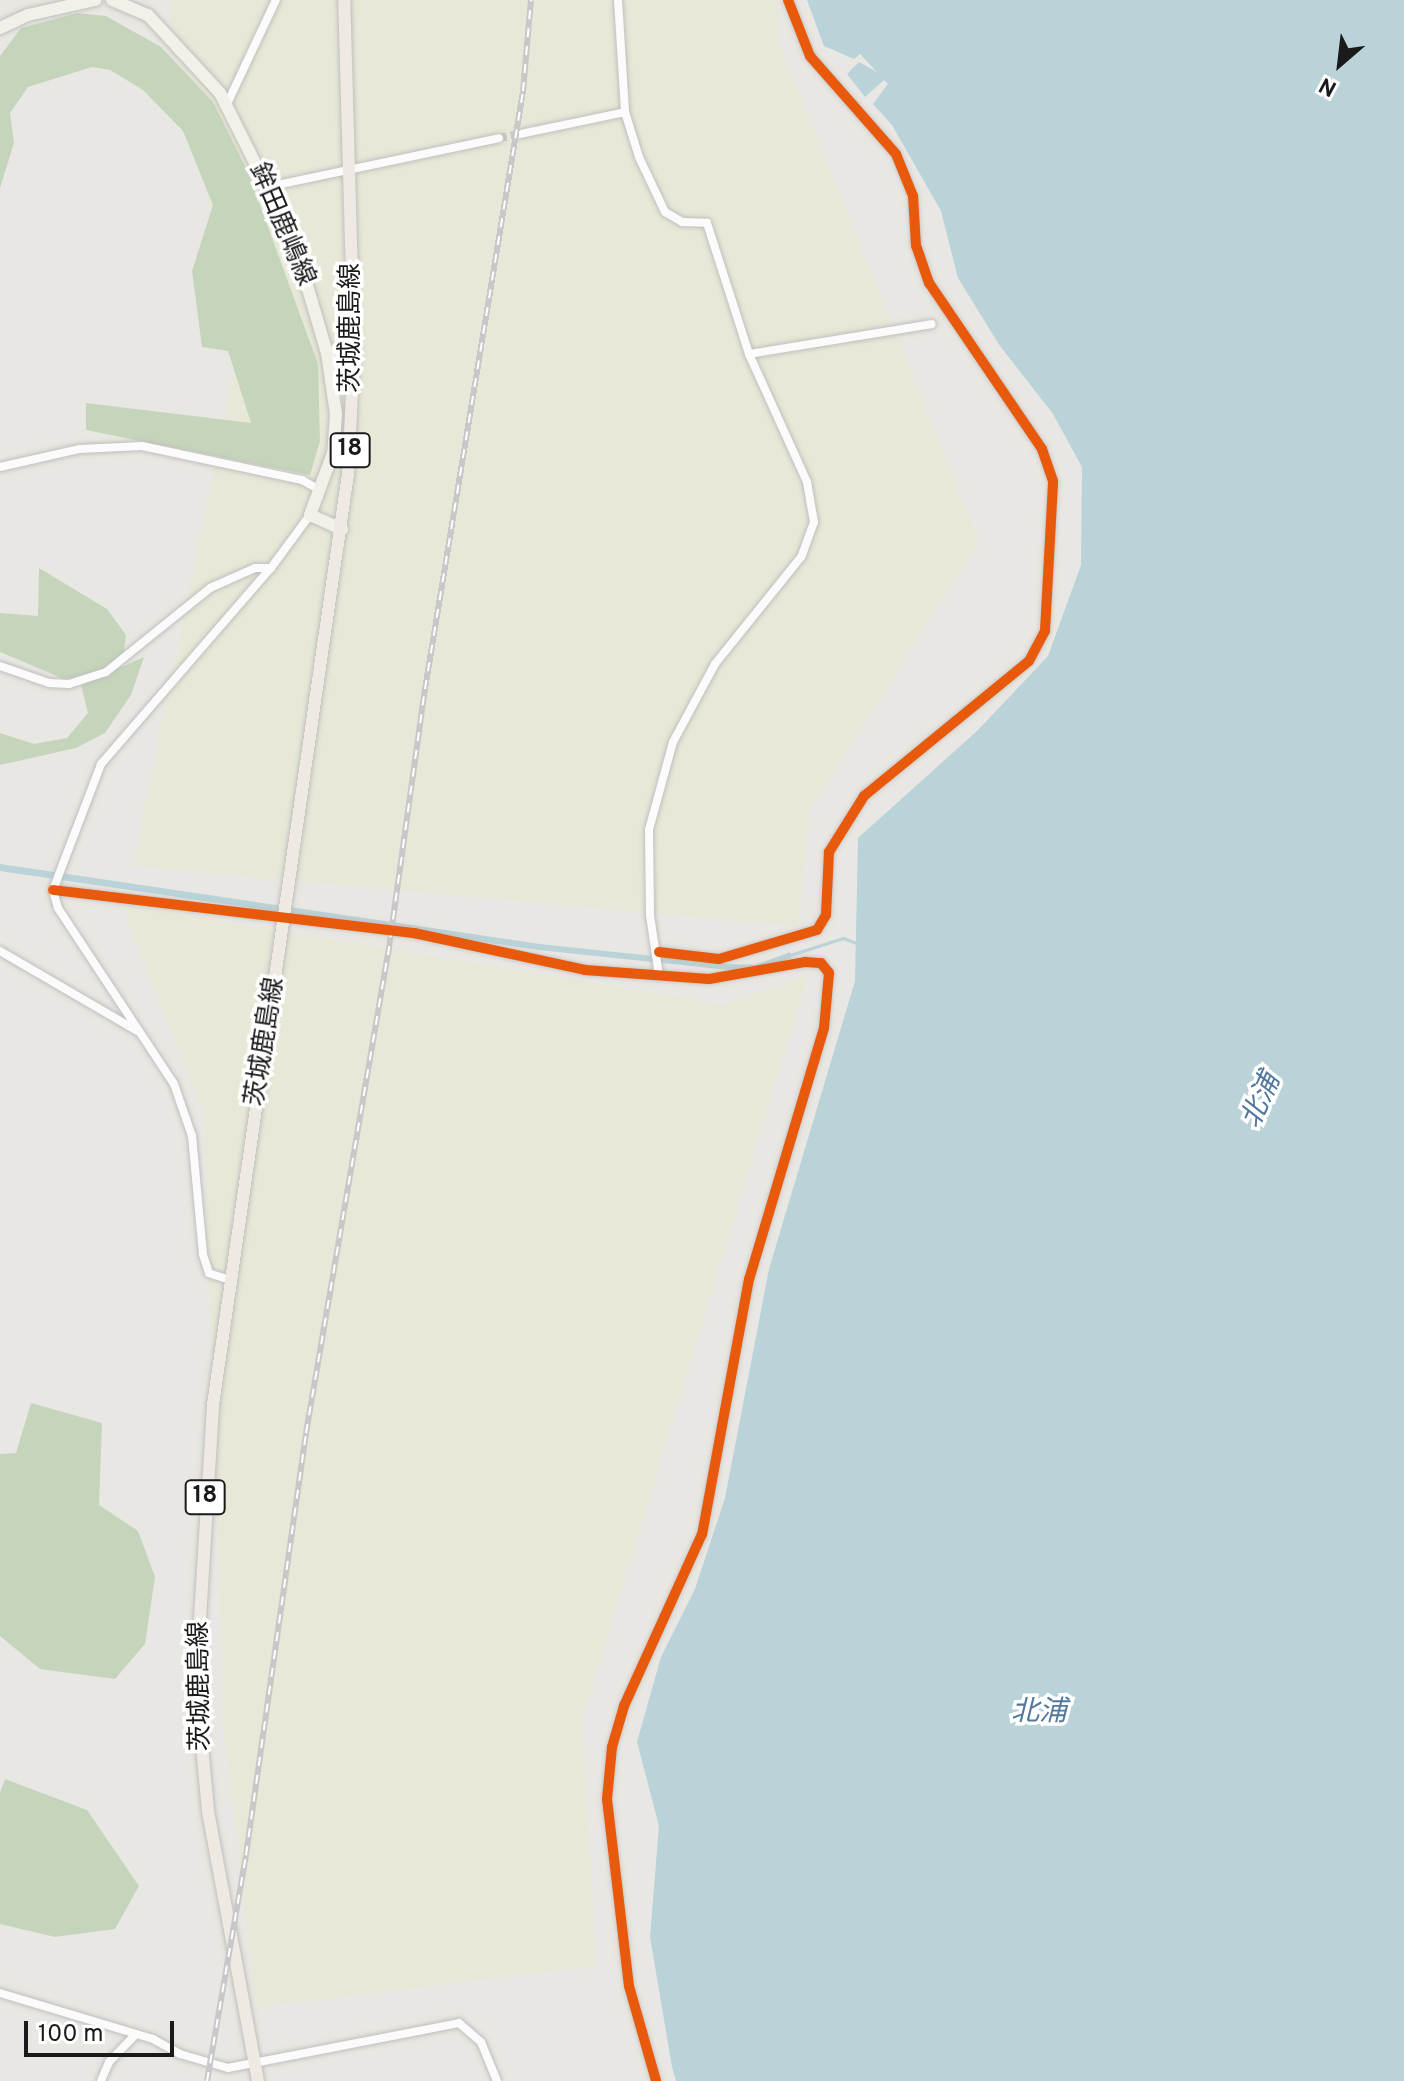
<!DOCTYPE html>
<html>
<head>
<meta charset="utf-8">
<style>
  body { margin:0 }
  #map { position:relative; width:1404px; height:2081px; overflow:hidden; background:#e9e7e3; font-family:Overpass,"Noto Sans JP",sans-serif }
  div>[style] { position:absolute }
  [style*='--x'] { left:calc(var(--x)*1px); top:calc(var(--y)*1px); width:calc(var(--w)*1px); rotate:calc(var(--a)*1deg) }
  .farmland>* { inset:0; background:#e7e8d7 }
  .forest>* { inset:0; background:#c5d5bb }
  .water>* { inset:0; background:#b9d3d8 }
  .stream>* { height:3px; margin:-1.5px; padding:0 1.5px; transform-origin:1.5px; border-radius:1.5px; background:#b9d3d8 }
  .street-tunnel>* { height:8px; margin-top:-4px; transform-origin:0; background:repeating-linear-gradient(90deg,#cac8c5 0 8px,transparent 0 12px) }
  .roads { filter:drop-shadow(0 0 2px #c0bfbd) drop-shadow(0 0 2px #c0bfbd) }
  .street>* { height:8px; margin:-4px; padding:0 4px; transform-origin:4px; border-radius:4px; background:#fcfbfb }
  .secondary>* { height:12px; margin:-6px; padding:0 6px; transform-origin:6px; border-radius:6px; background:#f1f0e9 }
  .primary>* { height:12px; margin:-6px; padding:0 6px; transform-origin:6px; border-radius:6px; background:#eeeae3 }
  .rail>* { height:6px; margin-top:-3px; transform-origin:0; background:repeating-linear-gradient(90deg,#fff 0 9px,#c9c8c8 0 18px); box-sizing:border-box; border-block:2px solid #c9c8c8 }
  .cycleway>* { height:10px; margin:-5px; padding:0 5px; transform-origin:5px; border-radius:5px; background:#e8590c }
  span { translate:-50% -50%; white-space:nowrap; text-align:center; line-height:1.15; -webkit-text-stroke:7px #fff; paint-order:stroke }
  .shield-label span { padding:2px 6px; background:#fff; border:2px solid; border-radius:6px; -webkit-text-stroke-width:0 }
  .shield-label { font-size:24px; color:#1a1a1a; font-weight:700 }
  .street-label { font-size:26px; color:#1a1a1a }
  .water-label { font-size:28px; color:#52789e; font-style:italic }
  .north { position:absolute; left:1300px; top:24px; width:80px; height:80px; -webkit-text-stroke:6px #fff; paint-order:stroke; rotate:208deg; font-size:22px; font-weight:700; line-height:32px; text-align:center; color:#1a1a1a }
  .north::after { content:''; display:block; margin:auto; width:28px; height:36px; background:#1a1a1a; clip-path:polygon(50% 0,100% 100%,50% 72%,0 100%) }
  .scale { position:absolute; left:24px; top:2021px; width:150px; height:36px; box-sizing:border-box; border:4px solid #1a1a1a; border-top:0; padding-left:10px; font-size:24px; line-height:28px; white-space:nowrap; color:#1a1a1a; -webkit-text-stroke:6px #fff; paint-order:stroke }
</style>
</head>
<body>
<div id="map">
  <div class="farmland">
    <div style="clip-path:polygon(168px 0,778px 0,777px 38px,979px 541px,810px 809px,798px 926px,133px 866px,238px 352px)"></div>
    <div style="clip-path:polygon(122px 905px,725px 1005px,808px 975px,582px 1720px,596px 1966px,256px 2007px,224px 1727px,204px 1116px)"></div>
  </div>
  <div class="forest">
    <div style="clip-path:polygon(77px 13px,106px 16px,161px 47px,213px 102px,248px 172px,318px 364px,320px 441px,310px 475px,86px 430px,86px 403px,251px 423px,228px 351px,202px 347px,192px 271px,213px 205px,183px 131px,143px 90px,110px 70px,92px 67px,28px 87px,10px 113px,14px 143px,0 188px,0 56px,21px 28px)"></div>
    <div style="clip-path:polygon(39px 568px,107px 609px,126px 635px,123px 656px,101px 673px,64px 679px,0 652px,0 613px,38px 616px)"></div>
    <div style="clip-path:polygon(144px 657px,131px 695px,105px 733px,76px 748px,0 765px,0 733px,34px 744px,67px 738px,88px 713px,81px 685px)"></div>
    <div style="clip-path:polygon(31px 1403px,102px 1423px,99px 1505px,138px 1531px,155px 1577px,145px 1644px,115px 1679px,40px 1669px,0 1636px,0 1454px,16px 1453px)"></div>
    <div style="clip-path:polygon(5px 1779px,87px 1810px,139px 1886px,115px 1929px,55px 1937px,0 1924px,0 1793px)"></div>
  </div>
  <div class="water">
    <div style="clip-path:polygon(807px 0,1404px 0,1404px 2081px,676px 2081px,672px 2067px,650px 1937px,659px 1826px,637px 1742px,661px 1657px,695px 1589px,725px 1498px,769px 1269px,855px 981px,858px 838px,978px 730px,1048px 656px,1081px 565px,1082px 467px,1053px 414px,1000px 346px,958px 278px,941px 211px,892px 125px,873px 104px,888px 84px,884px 80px,865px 97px,847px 74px,859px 62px,877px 72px,860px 54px,854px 59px,824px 46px)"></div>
    <div style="clip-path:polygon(0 864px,540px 944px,728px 964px,755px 965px,790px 952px,791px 958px,755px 971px,728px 970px,539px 950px,0 871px)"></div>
  </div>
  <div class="stream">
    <div style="--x:787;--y:956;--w:59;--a:-17.8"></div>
    <div style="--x:843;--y:938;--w:17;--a:21"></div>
  </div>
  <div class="street-tunnel">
    <div style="--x:499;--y:138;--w:21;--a:-11"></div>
  </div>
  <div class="roads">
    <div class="street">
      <div style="--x:618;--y:0;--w:112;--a:86.4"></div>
      <div style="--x:625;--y:112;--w:47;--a:72.7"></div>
      <div style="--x:639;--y:157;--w:61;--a:64.7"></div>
      <div style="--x:665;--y:212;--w:20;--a:30"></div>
      <div style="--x:682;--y:222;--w:25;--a:2"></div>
      <div style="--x:707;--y:223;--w:138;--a:72.2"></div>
      <div style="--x:749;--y:354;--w:141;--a:65.6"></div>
      <div style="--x:807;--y:482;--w:41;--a:80.1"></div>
      <div style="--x:814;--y:522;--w:37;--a:110"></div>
      <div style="--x:801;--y:557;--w:137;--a:128.8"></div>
      <div style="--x:715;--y:664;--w:89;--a:118.3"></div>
      <div style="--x:673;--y:742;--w:91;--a:105.3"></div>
      <div style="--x:649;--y:830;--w:85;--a:89.3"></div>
      <div style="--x:650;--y:915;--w:62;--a:81.6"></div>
      <div style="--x:227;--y:104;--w:115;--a:-64.8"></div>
      <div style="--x:520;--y:134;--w:107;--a:-11.8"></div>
      <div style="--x:267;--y:187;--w:237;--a:-11.9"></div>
      <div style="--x:749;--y:354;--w:185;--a:-9.3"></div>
      <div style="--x:0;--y:467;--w:82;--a:-12.7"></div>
      <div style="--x:80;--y:449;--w:62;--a:-2.8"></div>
      <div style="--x:142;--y:446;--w:164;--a:12"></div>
      <div style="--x:302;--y:480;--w:21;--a:29"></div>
      <div style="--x:0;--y:666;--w:52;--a:19.1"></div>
      <div style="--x:49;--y:683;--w:20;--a:3"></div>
      <div style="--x:69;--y:684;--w:39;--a:-18"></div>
      <div style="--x:106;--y:672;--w:134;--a:-38.9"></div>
      <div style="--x:210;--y:588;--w:49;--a:-24"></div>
      <div style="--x:255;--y:568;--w:16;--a:0"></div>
      <div style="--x:53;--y:890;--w:364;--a:6.8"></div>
      <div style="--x:414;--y:933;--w:175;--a:12.2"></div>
      <div style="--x:585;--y:970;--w:124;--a:4.2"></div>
      <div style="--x:709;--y:979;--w:97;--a:-10"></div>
      <div style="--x:805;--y:962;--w:16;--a:4"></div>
      <div style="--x:821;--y:963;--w:13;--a:51"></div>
      <div style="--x:829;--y:973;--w:55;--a:95.2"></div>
      <div style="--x:824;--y:1028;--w:262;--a:106.6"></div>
      <div style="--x:749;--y:1279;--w:259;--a:100.4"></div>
      <div style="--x:702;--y:1534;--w:189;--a:114.4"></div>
      <div style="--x:624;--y:1706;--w:43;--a:106.3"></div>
      <div style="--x:612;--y:1747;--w:52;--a:95.5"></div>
      <div style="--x:607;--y:1799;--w:188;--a:83.3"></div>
      <div style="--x:629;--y:1986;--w:99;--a:74.1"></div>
      <div style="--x:0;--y:951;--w:161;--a:30.2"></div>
      <div style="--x:659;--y:952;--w:60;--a:6.7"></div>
      <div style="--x:719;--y:959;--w:102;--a:-16.5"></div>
      <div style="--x:817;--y:930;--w:17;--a:-59"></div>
      <div style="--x:826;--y:915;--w:63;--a:-87.3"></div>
      <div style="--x:829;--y:852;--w:66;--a:-58"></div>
      <div style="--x:864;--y:796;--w:213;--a:-39.3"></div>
      <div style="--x:1029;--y:661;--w:34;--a:-62"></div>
      <div style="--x:1045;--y:631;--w:150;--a:-86.9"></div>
      <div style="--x:1053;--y:481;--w:34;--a:-109"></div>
      <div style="--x:1042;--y:449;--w:201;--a:-124.2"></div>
      <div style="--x:929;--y:283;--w:39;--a:-109"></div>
      <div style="--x:916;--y:246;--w:50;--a:-93.4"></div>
      <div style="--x:913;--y:196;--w:45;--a:-112"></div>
      <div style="--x:896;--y:154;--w:130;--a:-131.3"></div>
      <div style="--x:810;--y:56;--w:60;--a:-111.4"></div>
      <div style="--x:230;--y:1280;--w:22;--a:-162"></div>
      <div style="--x:209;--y:1273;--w:20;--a:-108"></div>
      <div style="--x:203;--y:1254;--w:119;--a:-95.3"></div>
      <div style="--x:192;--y:1136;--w:55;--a:-109.1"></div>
      <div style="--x:174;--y:1084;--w:211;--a:-123.4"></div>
      <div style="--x:58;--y:908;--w:19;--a:-106"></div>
      <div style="--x:53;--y:890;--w:135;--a:-69.1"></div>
      <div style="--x:101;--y:764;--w:259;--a:-49.1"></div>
      <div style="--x:271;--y:568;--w:66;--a:-53.7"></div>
      <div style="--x:0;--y:1993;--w:160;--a:16.7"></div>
      <div style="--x:153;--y:2039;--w:31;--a:29"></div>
      <div style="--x:180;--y:2054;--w:50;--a:16.3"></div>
      <div style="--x:228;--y:2068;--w:235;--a:-11"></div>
      <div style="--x:459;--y:2023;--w:29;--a:41"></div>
      <div style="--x:481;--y:2042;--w:42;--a:67.7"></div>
      <div style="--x:101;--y:2081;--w:21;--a:-67"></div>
      <div style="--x:109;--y:2062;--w:37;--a:-46"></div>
    </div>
    <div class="secondary">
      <div style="--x:112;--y:0;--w:39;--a:23"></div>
      <div style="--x:148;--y:15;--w:106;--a:47.3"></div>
      <div style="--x:220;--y:93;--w:165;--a:63.4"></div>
      <div style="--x:294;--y:241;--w:117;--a:73.6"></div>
      <div style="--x:327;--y:353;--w:62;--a:81.6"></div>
      <div style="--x:336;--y:414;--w:39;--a:94"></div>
      <div style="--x:333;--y:453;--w:66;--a:110.4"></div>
      <div style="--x:310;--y:515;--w:35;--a:24"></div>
      <div style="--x:0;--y:28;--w:31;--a:-25"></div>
      <div style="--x:28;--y:15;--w:69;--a:-12.6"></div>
      <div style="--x:327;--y:353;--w:27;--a:-6"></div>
    </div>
    <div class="primary">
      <div style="--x:258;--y:2081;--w:275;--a:-100.5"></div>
      <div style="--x:208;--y:1811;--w:86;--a:-95.3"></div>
      <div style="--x:200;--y:1725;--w:106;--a:-90"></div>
      <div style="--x:200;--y:1619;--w:214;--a:-86.5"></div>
      <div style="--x:213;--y:1405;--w:941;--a:-81.75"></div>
      <div style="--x:348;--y:474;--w:124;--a:-87.2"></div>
      <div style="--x:354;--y:350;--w:350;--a:-91.6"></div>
    </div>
  </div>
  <div class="rail">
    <div style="--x:207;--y:2081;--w:229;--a:-80.2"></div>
    <div style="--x:246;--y:1855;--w:426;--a:-81.9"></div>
    <div style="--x:306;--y:1433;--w:485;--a:-80.3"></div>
    <div style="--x:388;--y:955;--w:269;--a:-82.1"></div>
    <div style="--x:425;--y:689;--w:606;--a:-80.69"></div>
    <div style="--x:523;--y:91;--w:91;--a:-85"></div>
  </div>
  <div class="cycleway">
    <div style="--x:53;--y:890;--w:364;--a:6.8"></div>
    <div style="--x:414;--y:933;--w:175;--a:12.2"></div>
    <div style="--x:585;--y:970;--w:124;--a:4.2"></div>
    <div style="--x:709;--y:979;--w:97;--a:-10"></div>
    <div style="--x:805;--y:962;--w:16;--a:4"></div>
    <div style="--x:821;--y:963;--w:13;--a:51"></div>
    <div style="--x:829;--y:973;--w:55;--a:95.2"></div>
    <div style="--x:824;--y:1028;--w:262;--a:106.6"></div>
    <div style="--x:749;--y:1279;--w:259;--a:100.4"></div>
    <div style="--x:702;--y:1534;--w:189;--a:114.4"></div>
    <div style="--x:624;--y:1706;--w:43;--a:106.3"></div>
    <div style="--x:612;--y:1747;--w:52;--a:95.5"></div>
    <div style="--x:607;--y:1799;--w:188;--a:83.3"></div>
    <div style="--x:629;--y:1986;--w:99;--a:74.1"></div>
    <div style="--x:659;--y:952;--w:60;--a:6.7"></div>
    <div style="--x:719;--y:959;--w:102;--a:-16.5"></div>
    <div style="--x:817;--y:930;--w:17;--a:-59"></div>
    <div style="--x:826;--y:915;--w:63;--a:-87.3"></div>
    <div style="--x:829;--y:852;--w:66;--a:-58"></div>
    <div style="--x:864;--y:796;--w:213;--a:-39.3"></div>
    <div style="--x:1029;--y:661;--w:34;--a:-62"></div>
    <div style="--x:1045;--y:631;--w:150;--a:-86.9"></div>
    <div style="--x:1053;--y:481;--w:34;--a:-109"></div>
    <div style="--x:1042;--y:449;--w:201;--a:-124.2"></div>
    <div style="--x:929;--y:283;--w:39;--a:-109"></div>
    <div style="--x:916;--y:246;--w:50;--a:-93.4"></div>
    <div style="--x:913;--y:196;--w:45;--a:-112"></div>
    <div style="--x:896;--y:154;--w:130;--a:-131.3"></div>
    <div style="--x:810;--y:56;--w:60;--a:-111.4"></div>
  </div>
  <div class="shield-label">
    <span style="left:350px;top:450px">18</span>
    <span style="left:205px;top:1497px">18</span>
  </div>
  <div class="street-label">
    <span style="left:281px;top:225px;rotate:67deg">鉾田鹿嶋線</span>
    <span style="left:352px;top:328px;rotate:-90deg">茨城鹿島線</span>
    <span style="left:266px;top:1042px;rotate:-81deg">茨城鹿島線</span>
    <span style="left:201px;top:1686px;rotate:-91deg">茨城鹿島線</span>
  </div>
  <div class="water-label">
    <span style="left:1262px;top:1101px;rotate:-66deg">北浦</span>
    <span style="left:1039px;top:1713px">北浦</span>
  </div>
  <div class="north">N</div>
  <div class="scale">100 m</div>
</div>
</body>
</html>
